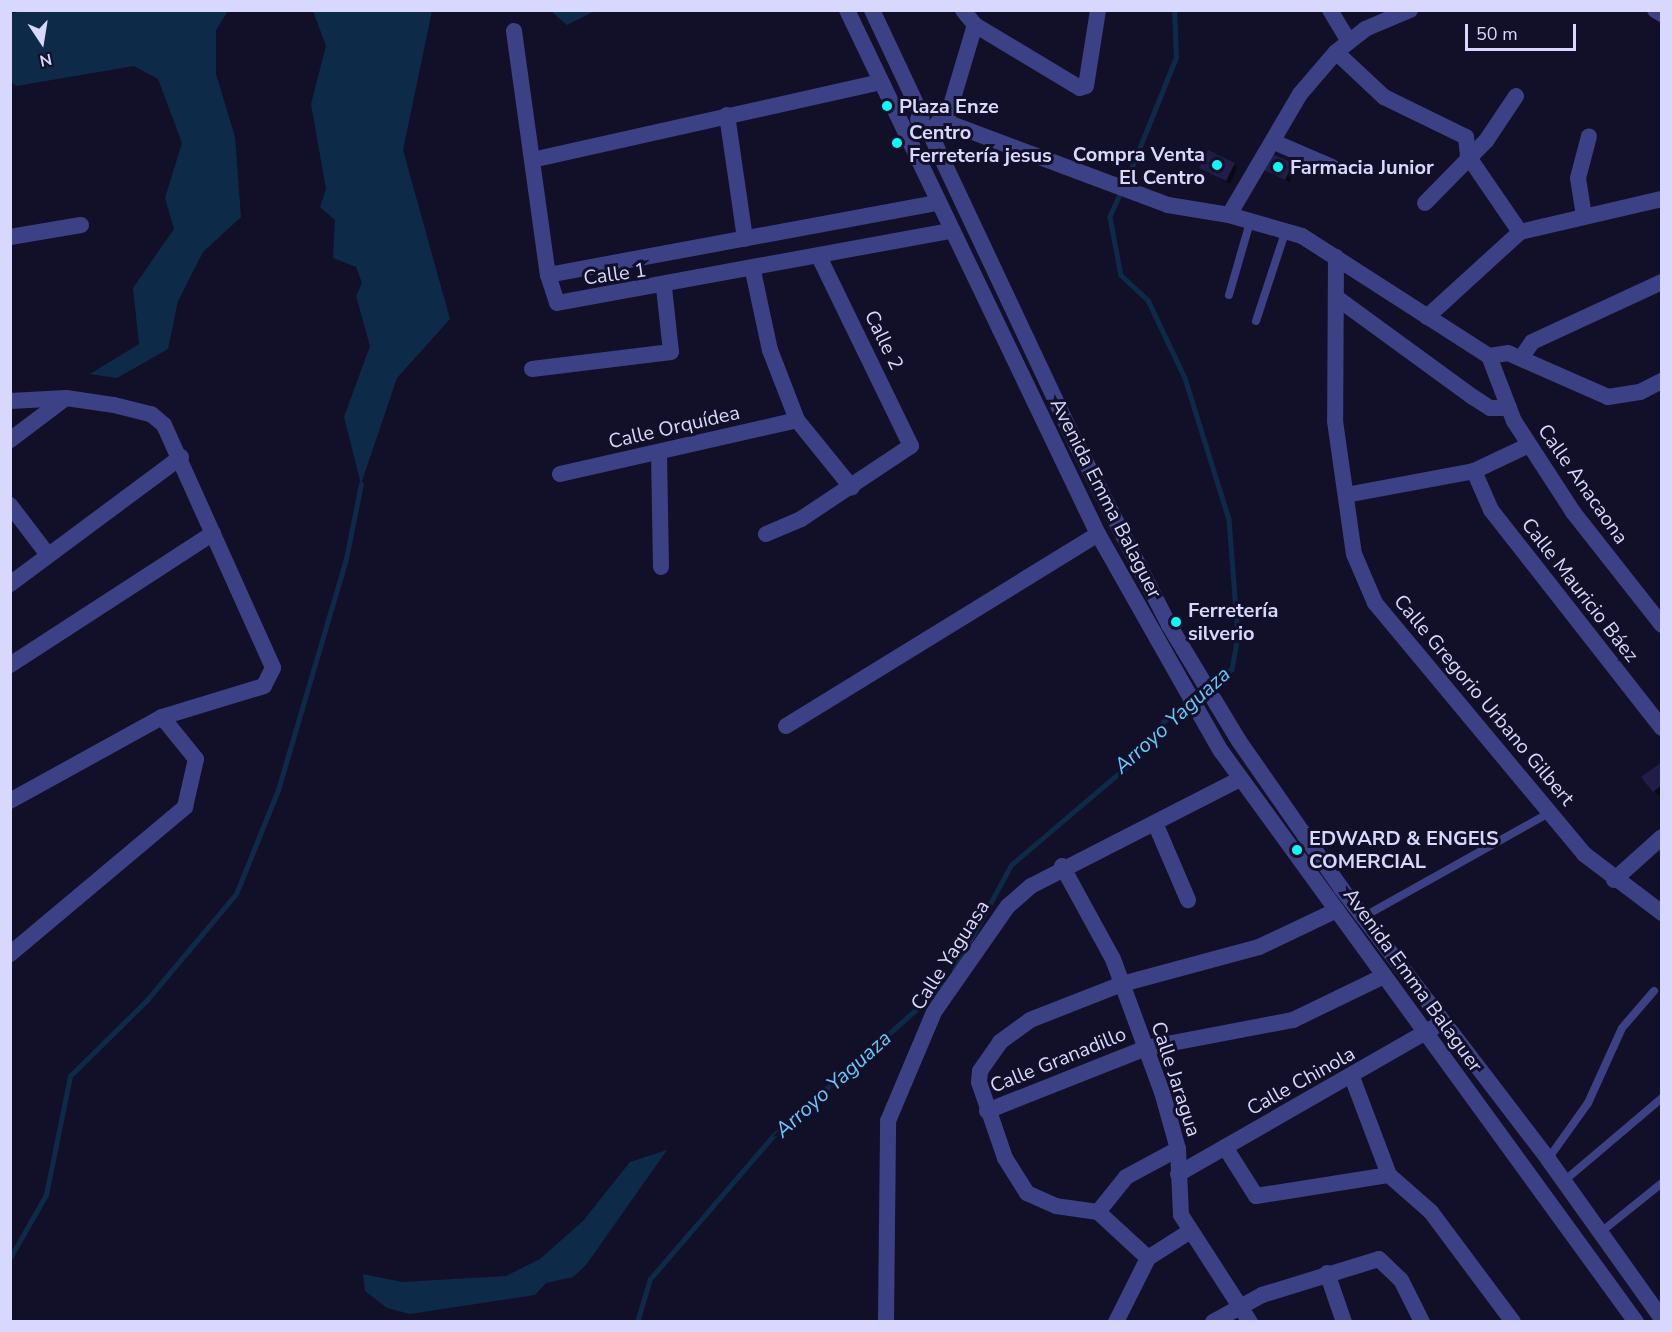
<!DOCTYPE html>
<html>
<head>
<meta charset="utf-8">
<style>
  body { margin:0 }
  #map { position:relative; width:1672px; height:1332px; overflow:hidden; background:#121028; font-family:"Nunito Sans",sans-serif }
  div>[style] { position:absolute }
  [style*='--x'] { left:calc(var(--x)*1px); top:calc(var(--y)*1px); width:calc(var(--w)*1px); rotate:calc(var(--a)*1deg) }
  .water>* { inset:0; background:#0d2a49 }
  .shadow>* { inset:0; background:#0007 }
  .stream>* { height:4.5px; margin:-2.25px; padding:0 2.25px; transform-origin:2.25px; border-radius:2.25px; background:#0d2a49 }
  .building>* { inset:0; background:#211d48 }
  .service>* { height:8px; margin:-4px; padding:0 4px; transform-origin:4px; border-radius:4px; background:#3c4186 }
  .minor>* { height:16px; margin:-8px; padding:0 8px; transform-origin:8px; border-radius:8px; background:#3c4186 }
  .tertiary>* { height:16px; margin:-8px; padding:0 8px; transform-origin:8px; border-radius:8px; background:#3c4186 }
  .dots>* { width:16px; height:16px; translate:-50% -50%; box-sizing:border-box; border:3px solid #121028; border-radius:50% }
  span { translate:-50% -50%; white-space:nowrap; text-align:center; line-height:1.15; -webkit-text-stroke:6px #121028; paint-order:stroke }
  .poi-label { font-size:20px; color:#d8d7fe; font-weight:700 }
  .left { translate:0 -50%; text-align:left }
  .right { translate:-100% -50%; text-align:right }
  .street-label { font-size:20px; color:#d8d7fe }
  .water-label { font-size:21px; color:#67c8fc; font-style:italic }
  .frame { position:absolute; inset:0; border:12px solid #d8d7fe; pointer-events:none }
  .north { position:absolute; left:12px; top:12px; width:60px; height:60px; -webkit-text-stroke:4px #121028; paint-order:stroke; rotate:168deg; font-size:16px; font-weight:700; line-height:24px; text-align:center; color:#d8d7fe }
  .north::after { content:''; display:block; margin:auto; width:21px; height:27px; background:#d8d7fe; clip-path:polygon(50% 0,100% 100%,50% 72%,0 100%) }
  .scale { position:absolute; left:1465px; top:24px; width:111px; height:27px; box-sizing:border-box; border:3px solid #d8d7fe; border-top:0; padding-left:8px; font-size:18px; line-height:21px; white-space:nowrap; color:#d8d7fe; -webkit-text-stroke:4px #121028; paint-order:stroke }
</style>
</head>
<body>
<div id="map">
  <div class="water">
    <div style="clip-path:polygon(21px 11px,228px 11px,216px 30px,216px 74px,235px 137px,241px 217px,203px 252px,178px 301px,168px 349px,117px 378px,90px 374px,139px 344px,133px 288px,174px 229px,165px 198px,182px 143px,158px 79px,134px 66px,16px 86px,11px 82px,11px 14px)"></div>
    <div style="clip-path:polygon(313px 11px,432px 11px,403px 150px,450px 319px,397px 378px,361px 484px,344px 417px,370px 346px,356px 296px,362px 283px,356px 267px,333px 258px,335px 220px,320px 207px,326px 189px,311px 104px,326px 46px)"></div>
    <div style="clip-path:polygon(551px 11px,595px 11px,567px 25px)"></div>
    <div style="clip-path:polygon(667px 1150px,586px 1265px,573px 1277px,546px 1283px,535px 1295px,410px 1314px,387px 1308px,365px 1291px,363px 1274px,402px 1282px,506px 1276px,540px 1259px,583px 1221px,630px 1162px)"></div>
  </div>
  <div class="shadow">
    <div style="clip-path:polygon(1234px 164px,1237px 168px,1230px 184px,1201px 168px)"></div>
    <div style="clip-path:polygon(1292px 164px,1295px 168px,1289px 182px,1266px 170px)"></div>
    <div style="clip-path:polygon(1662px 764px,1662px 792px,1658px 795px,1643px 778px)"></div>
  </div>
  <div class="stream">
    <div style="--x:1125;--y:184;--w:137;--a:-68.1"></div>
    <div style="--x:1176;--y:57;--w:47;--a:-92.4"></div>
    <div style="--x:1121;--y:192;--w:27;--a:114"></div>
    <div style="--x:1110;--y:217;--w:59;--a:79.3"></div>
    <div style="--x:1121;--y:275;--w:37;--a:43"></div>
    <div style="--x:1148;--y:300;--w:86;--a:64.6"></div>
    <div style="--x:1185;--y:378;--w:148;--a:72.7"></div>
    <div style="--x:1229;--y:519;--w:117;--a:85.6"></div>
    <div style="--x:1238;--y:636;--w:34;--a:100"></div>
    <div style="--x:1232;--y:669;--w:47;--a:141.9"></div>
    <div style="--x:954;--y:970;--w:119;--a:-61.5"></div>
    <div style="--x:1011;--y:865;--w:168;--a:-40.4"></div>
    <div style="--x:1139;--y:756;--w:42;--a:-54.8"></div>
    <div style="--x:1163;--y:722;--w:31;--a:-37"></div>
    <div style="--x:10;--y:1258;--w:73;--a:-60.3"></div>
    <div style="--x:46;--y:1195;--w:121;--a:-78.6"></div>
    <div style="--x:70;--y:1076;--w:108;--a:-44.6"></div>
    <div style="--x:147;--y:1000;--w:138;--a:-50"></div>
    <div style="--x:236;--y:894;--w:112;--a:-68"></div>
    <div style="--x:278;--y:790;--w:241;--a:-73.6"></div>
    <div style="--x:346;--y:559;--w:76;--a:-78.7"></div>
    <div style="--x:637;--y:1322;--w:45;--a:-73.2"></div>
    <div style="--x:650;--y:1279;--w:187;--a:-49.3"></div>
    <div style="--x:772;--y:1137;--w:231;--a:-41.5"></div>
  </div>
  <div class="building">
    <div style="clip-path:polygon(1208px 150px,1235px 163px,1226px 181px,1199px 168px)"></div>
    <div style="clip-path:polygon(1272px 154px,1293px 163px,1285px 180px,1264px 170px)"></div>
    <div style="clip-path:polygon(1662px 762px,1662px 785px,1653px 792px,1641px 777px)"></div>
  </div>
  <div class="service">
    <div style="--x:1229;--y:295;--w:79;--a:-73.9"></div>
    <div style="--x:1256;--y:321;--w:96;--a:-71.8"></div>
    <div style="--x:1363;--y:917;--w:215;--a:-29.2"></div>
    <div style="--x:1548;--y:1159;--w:69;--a:-54.5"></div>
    <div style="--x:1588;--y:1103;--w:82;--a:-65.6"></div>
    <div style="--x:1622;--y:1028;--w:49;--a:-49.1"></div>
    <div style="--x:1564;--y:1181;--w:128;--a:-40.3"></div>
    <div style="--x:1601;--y:1232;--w:78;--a:-38.8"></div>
  </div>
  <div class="minor">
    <div style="--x:1330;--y:10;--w:35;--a:59"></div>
    <div style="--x:975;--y:25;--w:122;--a:31"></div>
    <div style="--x:1080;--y:88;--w:6;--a:-18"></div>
    <div style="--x:1086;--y:86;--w:77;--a:-81"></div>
    <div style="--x:514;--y:31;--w:246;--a:82.1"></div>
    <div style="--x:548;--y:275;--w:29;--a:72"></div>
    <div style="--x:557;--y:303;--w:400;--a:-10.4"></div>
    <div style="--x:1336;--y:52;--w:66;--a:43.2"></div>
    <div style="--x:1384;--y:97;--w:91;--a:26"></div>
    <div style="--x:1466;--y:137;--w:19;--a:84"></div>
    <div style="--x:1468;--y:156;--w:92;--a:55.6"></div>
    <div style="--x:727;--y:115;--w:125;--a:81.7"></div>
    <div style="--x:946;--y:122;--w:101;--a:-73.4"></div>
    <div style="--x:975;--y:25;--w:19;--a:-129"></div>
    <div style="--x:1274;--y:142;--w:63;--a:23.3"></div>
    <div style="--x:532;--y:160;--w:358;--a:-12.6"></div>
    <div style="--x:1425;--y:203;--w:87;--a:-45.5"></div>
    <div style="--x:1486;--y:141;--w:54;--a:-56.3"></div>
    <div style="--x:1229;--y:215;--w:76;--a:16"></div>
    <div style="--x:1302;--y:236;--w:222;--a:32.7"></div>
    <div style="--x:1584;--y:216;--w:38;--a:-99"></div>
    <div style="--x:1578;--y:178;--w:43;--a:-75.3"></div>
    <div style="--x:10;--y:237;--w:72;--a:-9.6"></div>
    <div style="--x:1336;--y:257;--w:164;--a:90.3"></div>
    <div style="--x:1335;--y:421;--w:134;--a:81.9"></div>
    <div style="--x:1354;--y:554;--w:53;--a:66.8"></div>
    <div style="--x:1375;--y:603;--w:327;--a:50.2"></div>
    <div style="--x:1584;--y:854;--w:98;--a:37.1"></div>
    <div style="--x:753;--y:271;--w:81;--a:77.9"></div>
    <div style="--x:770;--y:350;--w:75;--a:68.9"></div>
    <div style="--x:797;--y:420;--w:87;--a:51"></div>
    <div style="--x:548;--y:275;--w:397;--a:-10.5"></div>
    <div style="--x:1337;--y:298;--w:168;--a:36.1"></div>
    <div style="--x:1473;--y:397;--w:20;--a:33"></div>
    <div style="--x:1490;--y:408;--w:19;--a:0"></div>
    <div style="--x:1427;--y:317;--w:126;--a:-42.4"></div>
    <div style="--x:1520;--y:232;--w:146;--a:-13.1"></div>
    <div style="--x:1489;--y:356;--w:70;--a:69"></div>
    <div style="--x:1514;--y:421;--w:108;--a:57"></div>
    <div style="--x:1573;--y:512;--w:144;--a:51.8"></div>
    <div style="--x:1489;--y:356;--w:19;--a:-9"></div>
    <div style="--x:1508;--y:353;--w:109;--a:23.7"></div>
    <div style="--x:1608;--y:397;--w:32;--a:-9"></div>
    <div style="--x:1640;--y:392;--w:25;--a:-27"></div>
    <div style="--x:1521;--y:358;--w:19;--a:-55"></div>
    <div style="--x:1532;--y:342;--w:143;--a:-24.8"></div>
    <div style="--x:532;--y:369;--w:140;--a:-7"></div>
    <div style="--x:671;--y:352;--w:64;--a:-96.2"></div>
    <div style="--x:10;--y:401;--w:56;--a:-3.1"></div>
    <div style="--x:66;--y:398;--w:49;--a:8.3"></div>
    <div style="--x:114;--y:405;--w:38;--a:14"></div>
    <div style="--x:151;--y:414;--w:17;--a:40"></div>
    <div style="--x:164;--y:425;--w:266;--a:65.8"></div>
    <div style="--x:273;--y:668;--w:20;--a:117"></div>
    <div style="--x:264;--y:686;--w:107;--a:163.1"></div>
    <div style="--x:162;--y:717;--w:174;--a:151.1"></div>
    <div style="--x:10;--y:440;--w:70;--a:-36.9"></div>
    <div style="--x:659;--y:453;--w:114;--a:89"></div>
    <div style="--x:1474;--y:471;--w:43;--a:66.4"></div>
    <div style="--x:1491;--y:510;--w:277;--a:51.9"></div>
    <div style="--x:560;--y:474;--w:243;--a:-12.8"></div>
    <div style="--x:1346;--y:495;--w:130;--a:-10.6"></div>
    <div style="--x:1474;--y:471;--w:61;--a:-25.3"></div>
    <div style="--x:10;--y:505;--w:63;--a:52.8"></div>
    <div style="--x:766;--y:534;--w:38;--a:-23"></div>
    <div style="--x:801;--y:519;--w:132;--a:-33.6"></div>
    <div style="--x:911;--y:446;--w:208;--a:-115.9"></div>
    <div style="--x:10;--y:584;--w:213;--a:-36.6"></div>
    <div style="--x:10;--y:665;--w:242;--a:-33"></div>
    <div style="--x:786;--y:726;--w:366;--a:-31.6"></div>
    <div style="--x:1155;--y:823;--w:84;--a:66.8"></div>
    <div style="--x:1062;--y:866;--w:106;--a:61.3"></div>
    <div style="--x:1113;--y:959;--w:142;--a:69.8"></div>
    <div style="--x:1162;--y:1092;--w:59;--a:74.3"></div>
    <div style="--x:1178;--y:1149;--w:66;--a:87.4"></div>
    <div style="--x:1181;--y:1215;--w:127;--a:57.2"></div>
    <div style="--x:1614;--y:880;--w:64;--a:-41.9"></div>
    <div style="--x:10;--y:954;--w:229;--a:-40"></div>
    <div style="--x:185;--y:807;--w:49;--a:-77.1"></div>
    <div style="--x:196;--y:759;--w:54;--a:-129"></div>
    <div style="--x:1352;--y:1077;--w:105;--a:69.3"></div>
    <div style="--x:1389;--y:1175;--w:56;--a:41.4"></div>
    <div style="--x:1431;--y:1212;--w:137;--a:53.3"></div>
    <div style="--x:987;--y:1111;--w:171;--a:-21.6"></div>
    <div style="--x:1146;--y:1048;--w:150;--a:-10.8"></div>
    <div style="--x:1293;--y:1020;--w:101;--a:-25.8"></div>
    <div style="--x:1225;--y:1147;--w:58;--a:57.7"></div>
    <div style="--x:1256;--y:1196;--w:135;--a:-9"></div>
    <div style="--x:1178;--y:1174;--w:305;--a:-29.8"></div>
    <div style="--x:1098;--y:1212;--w:45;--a:-51.3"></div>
    <div style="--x:1126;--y:1177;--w:59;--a:-28.3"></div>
    <div style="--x:1148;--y:1258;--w:68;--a:-137.4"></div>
    <div style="--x:1098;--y:1212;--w:42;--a:-171.9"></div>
    <div style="--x:1056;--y:1206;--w:32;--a:-156"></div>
    <div style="--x:1027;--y:1193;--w:41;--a:-122.2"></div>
    <div style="--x:1005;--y:1158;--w:80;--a:-108.9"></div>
    <div style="--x:979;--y:1082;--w:11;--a:-85"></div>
    <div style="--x:980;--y:1071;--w:35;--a:-55"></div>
    <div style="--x:1000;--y:1042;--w:37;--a:-36"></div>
    <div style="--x:1030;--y:1020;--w:99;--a:-21.4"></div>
    <div style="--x:1122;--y:984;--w:142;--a:-15.1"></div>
    <div style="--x:1259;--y:947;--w:86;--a:-25.4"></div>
    <div style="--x:1327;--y:1273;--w:52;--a:70.9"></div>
    <div style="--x:886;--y:1322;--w:201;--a:-89.4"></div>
    <div style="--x:888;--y:1121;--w:118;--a:-67.1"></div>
    <div style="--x:934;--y:1012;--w:129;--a:-55.1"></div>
    <div style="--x:1008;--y:906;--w:30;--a:-41"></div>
    <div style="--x:1031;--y:886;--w:235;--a:-27.1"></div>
    <div style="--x:1116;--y:1322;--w:72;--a:-63.4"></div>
    <div style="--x:1148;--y:1258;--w:49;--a:-32.4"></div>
    <div style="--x:1213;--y:1322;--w:56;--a:-28.9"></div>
    <div style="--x:1262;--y:1295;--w:122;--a:-17.1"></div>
    <div style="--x:1379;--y:1259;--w:30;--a:44"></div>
    <div style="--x:1401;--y:1280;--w:47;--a:63.4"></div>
  </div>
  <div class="tertiary">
    <div style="--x:847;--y:10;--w:581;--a:64.41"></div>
    <div style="--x:1098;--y:534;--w:249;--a:60.5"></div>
    <div style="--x:1221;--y:751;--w:706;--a:53.99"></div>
    <div style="--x:872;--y:10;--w:483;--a:64.8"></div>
    <div style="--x:1078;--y:447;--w:200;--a:62.9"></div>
    <div style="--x:1169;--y:625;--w:135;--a:58.9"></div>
    <div style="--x:1239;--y:741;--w:179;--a:55.2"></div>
    <div style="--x:1341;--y:888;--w:341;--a:52.6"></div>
    <div style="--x:1548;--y:1159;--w:196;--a:54.5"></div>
    <div style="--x:1655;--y:10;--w:8;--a:30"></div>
    <div style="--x:918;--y:119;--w:28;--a:6"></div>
    <div style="--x:946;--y:122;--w:237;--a:20.5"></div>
    <div style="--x:1168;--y:205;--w:62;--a:9.3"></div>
    <div style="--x:1229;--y:215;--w:140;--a:-59.6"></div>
    <div style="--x:1300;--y:94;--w:55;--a:-49.4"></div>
    <div style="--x:1336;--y:52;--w:37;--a:-38"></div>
    <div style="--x:1365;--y:29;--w:49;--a:-22.9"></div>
  </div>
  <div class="dots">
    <div style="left:887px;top:106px;background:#07fbf8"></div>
    <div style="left:897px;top:143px;background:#07fbf8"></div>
    <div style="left:1217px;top:165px;background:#07fbf8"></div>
    <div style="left:1278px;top:167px;background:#07fbf8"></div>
    <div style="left:1176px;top:622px;background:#07fbf8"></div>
    <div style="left:1297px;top:850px;background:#07fbf8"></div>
  </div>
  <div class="poi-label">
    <span class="left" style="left:899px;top:106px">Plaza Enze</span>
    <span class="left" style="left:909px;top:144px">Centro<br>Ferretería jesus</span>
    <span class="right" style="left:1205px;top:166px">Compra Venta<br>El Centro</span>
    <span class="left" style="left:1290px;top:167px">Farmacia Junior</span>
    <span class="left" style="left:1188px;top:622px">Ferretería<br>silverio</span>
    <span class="left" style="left:1309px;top:850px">EDWARD &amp; ENGElS<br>COMERCIAL</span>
  </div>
  <div class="street-label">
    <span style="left:615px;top:274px;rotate:-8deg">Calle 1</span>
    <span style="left:884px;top:340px;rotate:64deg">Calle 2</span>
    <span style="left:674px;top:427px;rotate:-13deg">Calle Orquídea</span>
    <span style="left:1583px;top:484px;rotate:55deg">Calle Anacaona</span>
    <span style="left:1106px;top:498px;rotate:63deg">Avenida Emma Balaguer</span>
    <span style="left:1580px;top:590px;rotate:52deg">Calle Mauricio Báez</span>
    <span style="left:1484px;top:700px;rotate:50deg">Calle Gregorio Urbano Gilbert</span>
    <span style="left:950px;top:955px;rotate:-57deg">Calle Yaguasa</span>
    <span style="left:1413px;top:980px;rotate:54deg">Avenida Emma Balaguer</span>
    <span style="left:1058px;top:1060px;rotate:-22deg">Calle Granadillo</span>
    <span style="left:1176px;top:1079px;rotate:72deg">Calle Jaragua</span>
    <span style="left:1301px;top:1081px;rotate:-29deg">Calle Chinola</span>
  </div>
  <div class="water-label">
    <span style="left:1172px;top:720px;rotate:-42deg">Arroyo Yaguaza</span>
    <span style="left:833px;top:1084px;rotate:-42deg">Arroyo Yaguaza</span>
  </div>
  <div class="frame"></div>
  <div class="north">N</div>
  <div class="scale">50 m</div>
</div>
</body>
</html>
